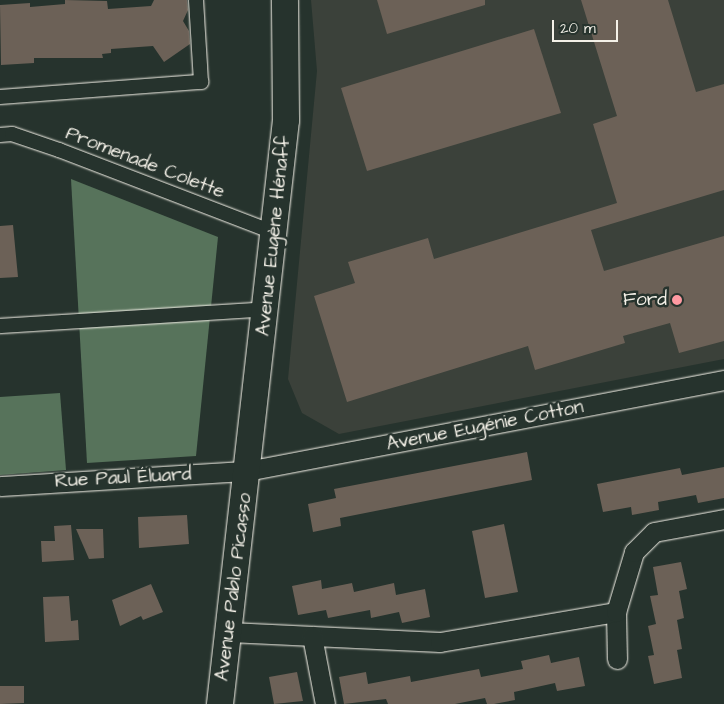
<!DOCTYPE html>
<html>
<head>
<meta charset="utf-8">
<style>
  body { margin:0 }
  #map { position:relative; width:724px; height:704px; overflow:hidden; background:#26332d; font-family:"Architects Daughter",sans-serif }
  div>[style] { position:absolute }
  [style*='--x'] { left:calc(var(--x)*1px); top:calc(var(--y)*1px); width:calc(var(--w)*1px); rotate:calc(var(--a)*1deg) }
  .built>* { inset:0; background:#3b413a }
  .green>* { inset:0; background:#57735b }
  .building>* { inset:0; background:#6c6157 }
  .roads { filter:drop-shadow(0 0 1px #f4f1e8) drop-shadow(0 0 1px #f4f1e8) }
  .pedestrian>* { height:14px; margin:-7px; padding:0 7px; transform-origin:7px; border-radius:7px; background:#26332d }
  .minor>* { height:19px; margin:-9.5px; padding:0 9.5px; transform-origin:9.5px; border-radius:9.5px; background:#26332d }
  .secondary>* { height:26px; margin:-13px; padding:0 13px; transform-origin:13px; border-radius:13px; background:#26332d }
  .dots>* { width:14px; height:14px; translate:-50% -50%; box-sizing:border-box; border:2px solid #26332d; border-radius:50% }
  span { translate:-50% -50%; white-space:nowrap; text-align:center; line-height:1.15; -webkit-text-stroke:5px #26332d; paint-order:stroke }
  .street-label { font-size:19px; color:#f4f1e8 }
  .poi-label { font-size:19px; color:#f4f1e8 }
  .right { translate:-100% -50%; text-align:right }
  .scale { position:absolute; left:552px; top:20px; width:66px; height:22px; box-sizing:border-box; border:2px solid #f4f1e8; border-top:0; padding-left:6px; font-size:15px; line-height:18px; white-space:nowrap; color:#f4f1e8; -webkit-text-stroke:4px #26332d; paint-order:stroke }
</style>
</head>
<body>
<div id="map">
  <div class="built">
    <div style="clip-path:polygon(311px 0,724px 0,724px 359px,339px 434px,302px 413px,288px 379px,317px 71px)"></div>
  </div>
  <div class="green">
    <div style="clip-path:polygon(71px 179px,218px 237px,196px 456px,87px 463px)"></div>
    <div style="clip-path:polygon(60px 393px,66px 470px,0 475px,0 397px)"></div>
  </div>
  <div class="building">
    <div style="clip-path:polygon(65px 0,107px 1px,108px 9px,151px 6px,154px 0,187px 0,188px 10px,183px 21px,189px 31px,190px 44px,164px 62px,153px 46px,111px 49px,111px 53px,102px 54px,103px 58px,34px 58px,34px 63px,1px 65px,0 5px,30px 3px,30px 7px,65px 4px)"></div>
    <div style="clip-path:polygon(377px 0,485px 0,485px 5px,387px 34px)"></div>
    <div style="clip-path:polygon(581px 0,668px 0,696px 92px,724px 84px,724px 190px,591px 230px,604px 271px,724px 236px,724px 341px,679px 353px,670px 323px,623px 336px,625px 343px,535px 370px,528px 346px,347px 402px,314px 296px,355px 283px,348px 262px,428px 238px,434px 259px,617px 203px,593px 124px,617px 116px)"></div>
    <div style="clip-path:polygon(534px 29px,561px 113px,367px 171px,341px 88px)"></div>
    <div style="clip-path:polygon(13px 225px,18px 277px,0 278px,0 226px)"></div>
    <div style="clip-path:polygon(527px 452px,532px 480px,340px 518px,341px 526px,313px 532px,308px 504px,336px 498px,334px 489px)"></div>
    <div style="clip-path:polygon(724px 467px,724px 498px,698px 503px,696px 495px,658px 502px,659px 510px,632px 515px,631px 507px,603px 512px,597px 484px,680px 468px,682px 475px)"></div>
    <div style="clip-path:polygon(187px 515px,189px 544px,139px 548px,138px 517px)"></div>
    <div style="clip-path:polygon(504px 524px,518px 592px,485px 598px,472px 531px)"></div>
    <div style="clip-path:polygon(71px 525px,74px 560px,42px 562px,41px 541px,55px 541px,54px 526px)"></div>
    <div style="clip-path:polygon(76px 529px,103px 529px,104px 558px,89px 559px)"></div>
    <div style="clip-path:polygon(681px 562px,687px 589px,679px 591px,684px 618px,677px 620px,682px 649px,677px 650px,682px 678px,654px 684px,648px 656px,654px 655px,648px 626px,656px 624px,650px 596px,658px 595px,653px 567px)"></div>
    <div style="clip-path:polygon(321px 580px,322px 589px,352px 583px,354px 592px,394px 583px,396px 595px,425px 589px,430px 617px,402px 623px,399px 612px,371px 618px,370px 610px,328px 618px,326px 610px,298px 615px,292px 586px)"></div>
    <div style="clip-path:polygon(151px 584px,163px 612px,143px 620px,141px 616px,120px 626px,112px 600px)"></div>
    <div style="clip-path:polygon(69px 596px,71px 621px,78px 620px,79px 640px,45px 642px,43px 597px)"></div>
    <div style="clip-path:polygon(549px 655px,551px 663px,579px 657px,585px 686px,557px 691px,555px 683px,514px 692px,515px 700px,494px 704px,487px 704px,485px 698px,455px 704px,388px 704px,386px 699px,344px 704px,339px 677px,366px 672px,368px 684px,410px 676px,411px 682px,479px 669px,481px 677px,523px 669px,521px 661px)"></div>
    <div style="clip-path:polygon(297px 672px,303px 701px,274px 704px,269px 677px)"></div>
    <div style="clip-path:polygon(0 686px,24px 686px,24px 703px,0 704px)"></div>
  </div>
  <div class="roads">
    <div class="pedestrian">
      <div style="--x:0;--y:97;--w:202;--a:-4.3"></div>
      <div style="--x:201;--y:82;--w:82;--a:-93.5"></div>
      <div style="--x:0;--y:135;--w:12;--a:-5"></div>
      <div style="--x:12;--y:134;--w:50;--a:18.8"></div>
      <div style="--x:59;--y:150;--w:231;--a:21"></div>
      <div style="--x:0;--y:326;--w:268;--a:-3.6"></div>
    </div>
    <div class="minor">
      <div style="--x:0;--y:486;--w:247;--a:-3.5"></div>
      <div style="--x:247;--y:471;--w:486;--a:-10.8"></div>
      <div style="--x:616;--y:612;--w:47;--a:88.8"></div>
      <div style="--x:229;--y:632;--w:211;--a:2.7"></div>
      <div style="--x:440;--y:642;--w:179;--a:-9.7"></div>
      <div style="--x:616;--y:612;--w:63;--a:-73.3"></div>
      <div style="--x:634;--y:552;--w:28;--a:-45"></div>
      <div style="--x:654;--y:532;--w:71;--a:-10.5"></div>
      <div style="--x:312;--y:636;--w:69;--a:79.2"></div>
    </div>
    <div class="secondary">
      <div style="--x:220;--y:704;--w:588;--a:-83.55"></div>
      <div style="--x:286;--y:120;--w:120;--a:-90.5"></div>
    </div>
  </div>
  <div class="dots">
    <div style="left:677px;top:300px;background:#ff9aa2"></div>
  </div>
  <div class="street-label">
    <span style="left:145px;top:163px;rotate:21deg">Promenade Colette</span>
    <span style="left:274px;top:236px;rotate:-84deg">Avenue Eugène Hénaff</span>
    <span style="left:485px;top:426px;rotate:-11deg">Avenue Eugénie Cotton</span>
    <span style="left:123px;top:478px;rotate:-3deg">Rue Paul Éluard</span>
    <span style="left:234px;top:587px;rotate:-83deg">Avenue Pablo Picasso</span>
  </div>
  <div class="poi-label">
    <span class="right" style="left:667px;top:300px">Ford</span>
  </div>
  <div class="scale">20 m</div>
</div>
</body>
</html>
